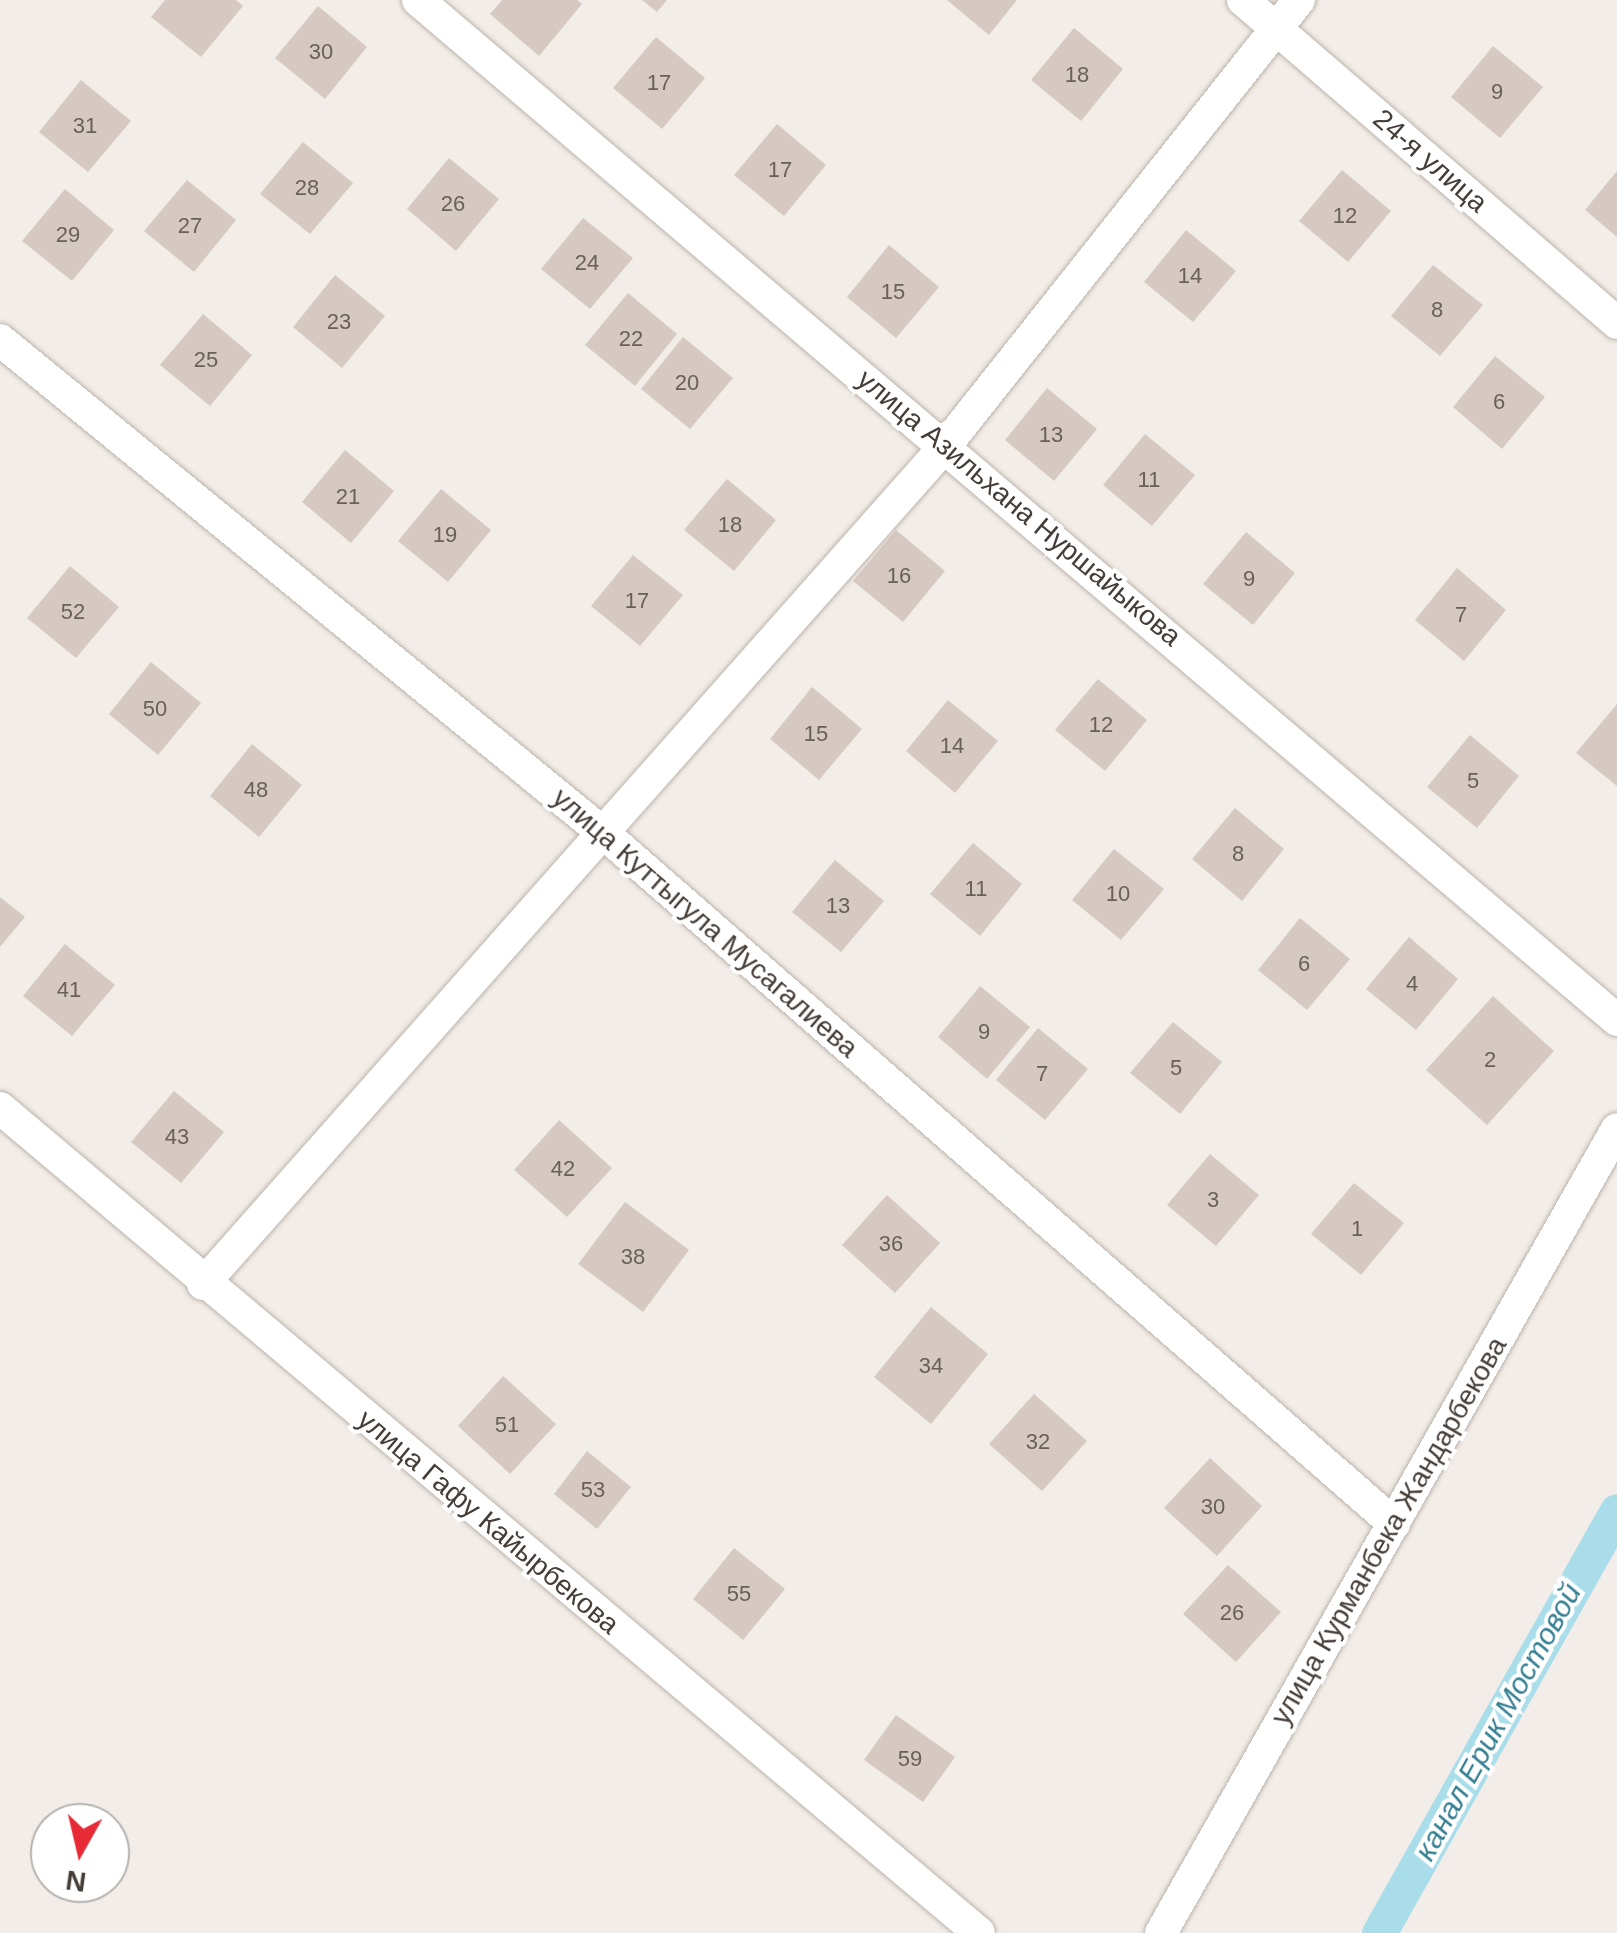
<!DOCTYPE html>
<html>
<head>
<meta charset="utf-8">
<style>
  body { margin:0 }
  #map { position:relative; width:1617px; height:1933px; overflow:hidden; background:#f2ede8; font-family:Arial,sans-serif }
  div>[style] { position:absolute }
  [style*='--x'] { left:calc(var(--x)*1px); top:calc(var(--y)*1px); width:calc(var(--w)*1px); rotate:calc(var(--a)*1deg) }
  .canal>* { height:35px; margin:-17.5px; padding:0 17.5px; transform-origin:17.5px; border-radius:17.5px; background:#aaddea }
  .building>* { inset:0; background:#d6c9c1 }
  .roads { filter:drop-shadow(0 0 2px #bdb3ab) drop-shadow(0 0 2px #bdb3ab) }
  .minor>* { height:32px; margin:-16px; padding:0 16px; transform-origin:16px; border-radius:16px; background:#fff }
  span { translate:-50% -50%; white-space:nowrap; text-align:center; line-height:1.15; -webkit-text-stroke:8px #fff; paint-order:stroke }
  .number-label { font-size:22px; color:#69605a }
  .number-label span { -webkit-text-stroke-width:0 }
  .street-label { font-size:28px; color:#453d37 }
  .water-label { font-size:30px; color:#347e91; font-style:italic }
  .north { position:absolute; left:30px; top:1803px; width:100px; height:100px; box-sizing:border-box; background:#fff; border:2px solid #b5b1af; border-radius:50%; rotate:188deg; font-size:28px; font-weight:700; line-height:40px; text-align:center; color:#453d37 }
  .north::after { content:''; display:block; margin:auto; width:35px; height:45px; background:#e72a36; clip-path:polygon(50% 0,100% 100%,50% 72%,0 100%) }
</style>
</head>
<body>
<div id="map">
  <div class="canal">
    <div style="--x:1379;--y:1933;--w:484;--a:-60.6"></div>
  </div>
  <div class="building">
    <div style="clip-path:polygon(165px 0,236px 0,243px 6px,201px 57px,151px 17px)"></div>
    <div style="clip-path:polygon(502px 0,577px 0,582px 4px,539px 56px,490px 14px)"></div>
    <div style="clip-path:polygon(642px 0,667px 0,657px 12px)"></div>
    <div style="clip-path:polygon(947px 0,1017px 0,989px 35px)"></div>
    <div style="clip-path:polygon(318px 6px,367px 47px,325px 99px,275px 58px)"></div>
    <div style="clip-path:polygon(1074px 28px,1123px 69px,1081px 121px,1031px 80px)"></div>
    <div style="clip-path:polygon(656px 37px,705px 78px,662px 129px,613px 88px)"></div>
    <div style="clip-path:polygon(1493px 46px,1543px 87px,1500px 138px,1451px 97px)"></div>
    <div style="clip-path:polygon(81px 80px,131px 121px,88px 172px,39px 132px)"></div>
    <div style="clip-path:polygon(777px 124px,826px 165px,784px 216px,734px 175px)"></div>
    <div style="clip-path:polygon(303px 142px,353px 183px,310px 234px,260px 194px)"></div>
    <div style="clip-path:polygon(449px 158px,499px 199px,456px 251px,407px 209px)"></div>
    <div style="clip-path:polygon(1342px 170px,1391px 211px,1348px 262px,1299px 221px)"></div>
    <div style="clip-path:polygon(1617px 171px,1617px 237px,1585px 210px)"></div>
    <div style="clip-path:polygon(187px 180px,236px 220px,194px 272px,144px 231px)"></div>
    <div style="clip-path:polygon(65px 189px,114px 230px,72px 281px,22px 241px)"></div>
    <div style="clip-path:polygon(583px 218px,633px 258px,590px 309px,541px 269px)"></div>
    <div style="clip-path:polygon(1186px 230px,1236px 271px,1193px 322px,1144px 282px)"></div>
    <div style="clip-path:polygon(889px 245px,939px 287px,896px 338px,847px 297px)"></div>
    <div style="clip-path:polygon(1433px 265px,1483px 305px,1440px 356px,1391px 316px)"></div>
    <div style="clip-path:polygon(335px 275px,385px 316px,342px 368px,293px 327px)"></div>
    <div style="clip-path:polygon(628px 293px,677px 334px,635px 386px,585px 345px)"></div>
    <div style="clip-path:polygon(203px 314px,252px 355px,210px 406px,160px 365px)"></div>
    <div style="clip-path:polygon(683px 337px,733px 378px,690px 429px,641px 389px)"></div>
    <div style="clip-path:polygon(1495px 356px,1545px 397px,1502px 449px,1453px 407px)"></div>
    <div style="clip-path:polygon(1047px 388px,1097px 429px,1054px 481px,1005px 440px)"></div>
    <div style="clip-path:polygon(1145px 434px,1195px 475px,1152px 526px,1103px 485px)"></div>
    <div style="clip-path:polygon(345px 450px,394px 491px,351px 543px,302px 502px)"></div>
    <div style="clip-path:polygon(727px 479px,776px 520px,734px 571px,684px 530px)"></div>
    <div style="clip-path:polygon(441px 489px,491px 530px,448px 582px,398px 541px)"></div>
    <div style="clip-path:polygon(896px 530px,945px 571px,903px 622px,853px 581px)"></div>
    <div style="clip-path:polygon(1246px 532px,1295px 573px,1253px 625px,1203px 584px)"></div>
    <div style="clip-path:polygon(633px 555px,683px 595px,640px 646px,591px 606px)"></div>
    <div style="clip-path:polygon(70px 566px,119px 607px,76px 658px,27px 618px)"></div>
    <div style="clip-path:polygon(1457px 568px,1506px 610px,1464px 661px,1415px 620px)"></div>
    <div style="clip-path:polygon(151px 662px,201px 703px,158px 755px,109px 714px)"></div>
    <div style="clip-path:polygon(1098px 679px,1147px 720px,1105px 771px,1055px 730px)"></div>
    <div style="clip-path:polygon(812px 687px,862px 729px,819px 780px,770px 739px)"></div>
    <div style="clip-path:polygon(948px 700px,998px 741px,955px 793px,906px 751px)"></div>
    <div style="clip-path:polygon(1617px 704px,1617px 786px,1576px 753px)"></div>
    <div style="clip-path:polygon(1470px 735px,1519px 776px,1477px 828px,1427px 787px)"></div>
    <div style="clip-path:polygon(252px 744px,302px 785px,259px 837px,210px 796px)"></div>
    <div style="clip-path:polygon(1235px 808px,1284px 849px,1242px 901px,1192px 859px)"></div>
    <div style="clip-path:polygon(973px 843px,1022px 884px,980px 936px,930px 894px)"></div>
    <div style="clip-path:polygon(1114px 849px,1164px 889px,1121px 940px,1072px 900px)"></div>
    <div style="clip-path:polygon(835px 860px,884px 901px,841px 952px,792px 912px)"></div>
    <div style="clip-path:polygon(0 897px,25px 917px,0 947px)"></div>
    <div style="clip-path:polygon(1300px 918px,1350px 959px,1307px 1010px,1258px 970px)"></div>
    <div style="clip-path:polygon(1409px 937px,1458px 979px,1416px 1030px,1366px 989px)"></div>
    <div style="clip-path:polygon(65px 944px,115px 985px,72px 1036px,23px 996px)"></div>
    <div style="clip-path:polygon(980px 986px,1030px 1027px,987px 1079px,938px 1037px)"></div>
    <div style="clip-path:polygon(1493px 996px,1554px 1051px,1487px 1125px,1426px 1070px)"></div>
    <div style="clip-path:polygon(1173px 1022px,1222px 1062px,1180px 1114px,1130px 1073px)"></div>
    <div style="clip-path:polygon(1038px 1028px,1088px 1069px,1045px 1120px,996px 1080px)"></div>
    <div style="clip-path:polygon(174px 1091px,224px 1132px,181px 1183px,131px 1142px)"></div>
    <div style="clip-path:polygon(559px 1120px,612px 1168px,567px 1217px,514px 1170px)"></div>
    <div style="clip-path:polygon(1210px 1154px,1259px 1195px,1216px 1246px,1167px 1205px)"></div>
    <div style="clip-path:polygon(1354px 1183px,1404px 1223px,1361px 1275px,1311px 1234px)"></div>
    <div style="clip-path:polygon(887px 1195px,940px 1243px,895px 1293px,842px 1245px)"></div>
    <div style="clip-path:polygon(625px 1202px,689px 1250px,643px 1312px,578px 1264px)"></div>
    <div style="clip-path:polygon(931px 1307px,988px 1354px,931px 1424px,874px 1377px)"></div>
    <div style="clip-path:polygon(503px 1376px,556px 1424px,510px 1474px,458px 1426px)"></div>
    <div style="clip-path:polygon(1034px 1394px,1087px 1441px,1042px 1491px,989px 1444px)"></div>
    <div style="clip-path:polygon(587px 1451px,631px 1487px,597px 1529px,554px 1494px)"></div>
    <div style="clip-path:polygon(1210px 1458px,1262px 1506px,1217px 1556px,1164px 1508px)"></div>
    <div style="clip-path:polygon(734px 1548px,785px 1589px,743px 1640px,693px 1599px)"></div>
    <div style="clip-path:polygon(1228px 1565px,1281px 1612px,1236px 1662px,1183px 1614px)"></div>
    <div style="clip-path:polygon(896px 1715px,955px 1757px,923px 1802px,864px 1760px)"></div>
  </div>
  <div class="roads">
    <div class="minor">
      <div style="--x:418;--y:0;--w:1574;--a:40.39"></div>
      <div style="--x:1243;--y:0;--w:494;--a:40.8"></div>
      <div style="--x:0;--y:340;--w:785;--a:39.26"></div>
      <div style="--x:608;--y:837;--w:1044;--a:41.15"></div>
      <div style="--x:0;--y:1108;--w:1280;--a:40.12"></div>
      <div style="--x:203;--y:1284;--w:1121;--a:-48.47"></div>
      <div style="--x:946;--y:445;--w:568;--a:-51.58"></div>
      <div style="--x:1161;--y:1933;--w:924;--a:-60.44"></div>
    </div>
  </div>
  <div class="number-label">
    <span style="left:321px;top:52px">30</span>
    <span style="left:1077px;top:75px">18</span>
    <span style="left:659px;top:83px">17</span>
    <span style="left:1497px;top:92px">9</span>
    <span style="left:85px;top:126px">31</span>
    <span style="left:780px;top:170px">17</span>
    <span style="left:307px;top:188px">28</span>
    <span style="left:453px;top:204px">26</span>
    <span style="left:1345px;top:216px">12</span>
    <span style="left:190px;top:226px">27</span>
    <span style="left:68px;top:235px">29</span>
    <span style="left:587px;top:263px">24</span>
    <span style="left:1190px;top:276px">14</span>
    <span style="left:893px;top:292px">15</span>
    <span style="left:1437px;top:310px">8</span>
    <span style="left:339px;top:322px">23</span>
    <span style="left:631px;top:339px">22</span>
    <span style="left:206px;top:360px">25</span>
    <span style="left:687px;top:383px">20</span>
    <span style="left:1499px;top:402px">6</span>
    <span style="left:1051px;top:435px">13</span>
    <span style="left:1149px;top:480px">11</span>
    <span style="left:348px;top:497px">21</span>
    <span style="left:730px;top:525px">18</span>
    <span style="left:445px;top:535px">19</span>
    <span style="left:899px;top:576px">16</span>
    <span style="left:1249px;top:579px">9</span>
    <span style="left:637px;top:601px">17</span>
    <span style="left:73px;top:612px">52</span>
    <span style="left:1461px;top:615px">7</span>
    <span style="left:155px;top:709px">50</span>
    <span style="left:1101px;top:725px">12</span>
    <span style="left:816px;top:734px">15</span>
    <span style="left:952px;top:746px">14</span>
    <span style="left:1473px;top:781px">5</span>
    <span style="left:256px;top:790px">48</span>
    <span style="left:1238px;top:854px">8</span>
    <span style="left:976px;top:889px">11</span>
    <span style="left:1118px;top:894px">10</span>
    <span style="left:838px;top:906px">13</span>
    <span style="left:1304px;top:964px">6</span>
    <span style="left:1412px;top:984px">4</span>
    <span style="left:69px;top:990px">41</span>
    <span style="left:984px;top:1032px">9</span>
    <span style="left:1490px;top:1060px">2</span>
    <span style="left:1176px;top:1068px">5</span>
    <span style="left:1042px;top:1074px">7</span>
    <span style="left:177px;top:1137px">43</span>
    <span style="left:563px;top:1169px">42</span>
    <span style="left:1213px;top:1200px">3</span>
    <span style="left:1357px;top:1229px">1</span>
    <span style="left:891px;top:1244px">36</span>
    <span style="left:633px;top:1257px">38</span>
    <span style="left:931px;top:1366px">34</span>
    <span style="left:507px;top:1425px">51</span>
    <span style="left:1038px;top:1442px">32</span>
    <span style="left:593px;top:1490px">53</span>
    <span style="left:1213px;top:1507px">30</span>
    <span style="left:739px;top:1594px">55</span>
    <span style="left:1232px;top:1613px">26</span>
    <span style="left:910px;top:1759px">59</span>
  </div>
  <div class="street-label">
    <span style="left:1430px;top:161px;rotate:41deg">24-я улица</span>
    <span style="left:1019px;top:508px;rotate:40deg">улица Азильхана Нуршайыкова</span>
    <span style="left:705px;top:923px;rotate:41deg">улица Куттыгула Мусагалиева</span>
    <span style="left:488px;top:1522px;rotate:40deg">улица Гафу Кайырбекова</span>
    <span style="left:1389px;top:1531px;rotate:-60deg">улица Курманбека Жандарбекова</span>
  </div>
  <div class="water-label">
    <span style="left:1498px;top:1722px;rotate:-61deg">канал Ерик Мостовой</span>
  </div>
  <div class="north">N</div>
</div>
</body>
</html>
